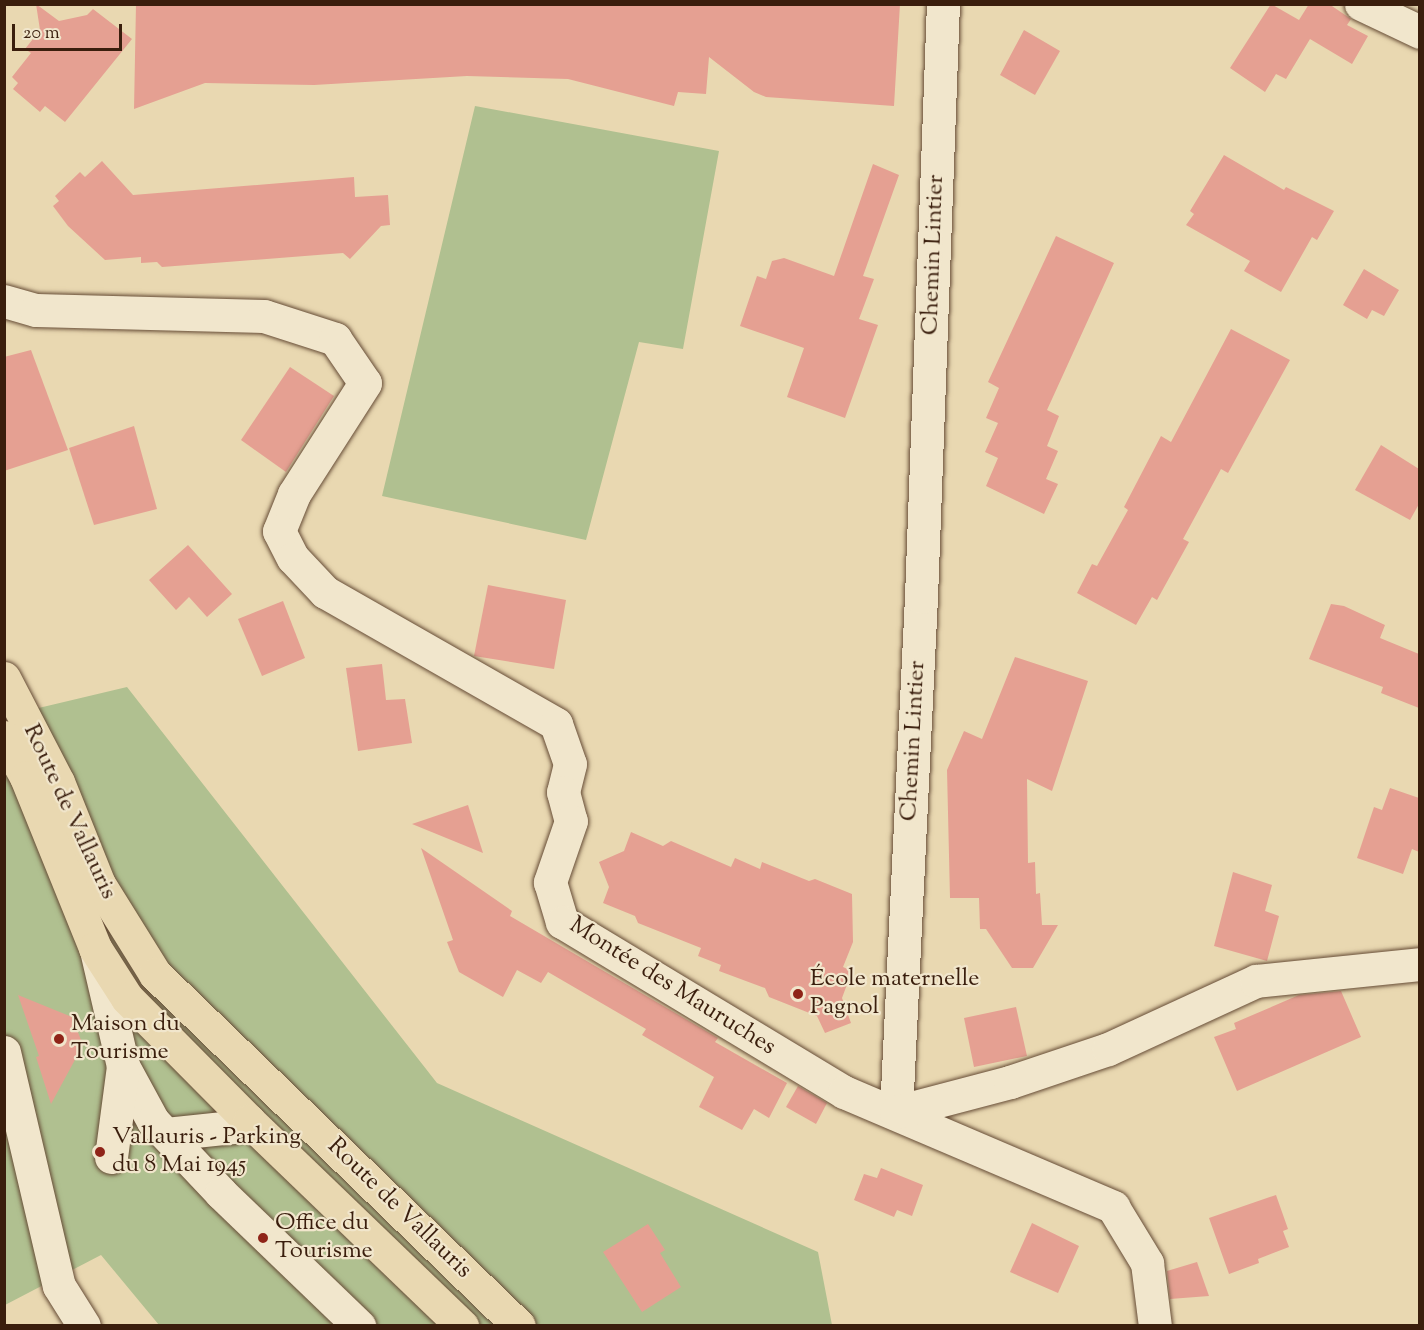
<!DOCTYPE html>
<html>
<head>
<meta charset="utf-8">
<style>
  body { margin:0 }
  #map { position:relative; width:1424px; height:1330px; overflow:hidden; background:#e9d8b1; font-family:"Sorts Mill Goudy",serif }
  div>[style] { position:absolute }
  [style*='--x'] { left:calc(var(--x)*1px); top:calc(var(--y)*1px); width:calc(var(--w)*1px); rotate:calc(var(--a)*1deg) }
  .green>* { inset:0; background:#b0c090 }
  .building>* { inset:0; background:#e5a092 }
  .roads { filter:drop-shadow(0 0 2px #664c36) drop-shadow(0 0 2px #664c36) }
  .minor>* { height:33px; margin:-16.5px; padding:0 16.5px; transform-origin:16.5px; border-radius:16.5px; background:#f1e6cc }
  .major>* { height:33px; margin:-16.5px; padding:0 16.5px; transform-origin:16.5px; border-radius:16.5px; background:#e9d8b1 }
  .dots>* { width:16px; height:16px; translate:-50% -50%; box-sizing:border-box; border:3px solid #f1e6cc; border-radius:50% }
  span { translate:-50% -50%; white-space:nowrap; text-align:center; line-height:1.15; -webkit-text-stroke:4.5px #f1e6cc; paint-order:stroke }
  .street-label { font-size:24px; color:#3a1e0d }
  .poi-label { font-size:24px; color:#3a1e0d }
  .left { translate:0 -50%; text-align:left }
  .frame { position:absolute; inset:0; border:6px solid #3a1e0d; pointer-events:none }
  .scale { position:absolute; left:12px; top:24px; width:110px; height:27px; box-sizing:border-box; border:3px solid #3a1e0d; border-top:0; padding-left:8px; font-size:18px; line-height:21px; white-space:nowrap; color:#3a1e0d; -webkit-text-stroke:4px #f1e6cc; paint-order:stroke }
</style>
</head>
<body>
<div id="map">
  <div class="green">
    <div style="clip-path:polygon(475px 106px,719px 151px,683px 349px,639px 342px,586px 540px,382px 496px)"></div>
    <div style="clip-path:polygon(127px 687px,437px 1083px,818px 1252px,832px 1325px,159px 1325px,101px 1255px,5px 1305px,5px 716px)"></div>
  </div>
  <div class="building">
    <div style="clip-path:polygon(36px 4px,59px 21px,87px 15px,93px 9px,132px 39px,65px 122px,45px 106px,40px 112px,13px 89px,18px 83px,12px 77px,31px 53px,25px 49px,40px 30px)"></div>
    <div style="clip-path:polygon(136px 4px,900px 4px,894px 106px,766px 97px,754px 92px,709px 57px,706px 94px,678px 92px,674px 106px,568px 79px,467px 76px,314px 85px,205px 83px,134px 109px)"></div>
    <div style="clip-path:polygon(1271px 4px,1299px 20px,1309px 4px,1329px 4px,1351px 19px,1347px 25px,1368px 36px,1352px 64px,1310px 39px,1286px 79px,1276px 74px,1265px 92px,1230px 68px)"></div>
    <div style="clip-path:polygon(1024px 30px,1060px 51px,1035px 95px,1000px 75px)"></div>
    <div style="clip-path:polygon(1224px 155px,1284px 190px,1286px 187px,1334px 211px,1317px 240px,1312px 237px,1281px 292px,1244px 271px,1250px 261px,1186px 225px,1194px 214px,1190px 211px)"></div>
    <div style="clip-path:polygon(102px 161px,133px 195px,354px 177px,355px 197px,388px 195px,390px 225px,381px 226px,350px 259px,343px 253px,162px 267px,157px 262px,141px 263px,141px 257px,105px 260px,68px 226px,53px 206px,59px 201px,55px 196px,80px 172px,85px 177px)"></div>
    <div style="clip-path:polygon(873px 164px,899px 175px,863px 276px,874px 279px,859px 319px,878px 325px,845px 418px,787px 397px,804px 348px,740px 326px,757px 276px,766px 279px,772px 261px,784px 258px,834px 276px)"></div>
    <div style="clip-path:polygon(1056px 236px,1114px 263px,1047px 410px,1059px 416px,1047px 446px,1058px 451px,1046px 479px,1058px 484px,1044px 514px,986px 486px,998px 458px,985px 452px,998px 423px,986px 418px,999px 388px,988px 382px)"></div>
    <div style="clip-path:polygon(1364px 269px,1399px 290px,1384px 316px,1372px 310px,1367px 319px,1343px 305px)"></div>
    <div style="clip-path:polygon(1231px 329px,1290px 360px,1228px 473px,1221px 469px,1183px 539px,1189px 542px,1157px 600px,1152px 597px,1136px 625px,1077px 593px,1092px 564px,1097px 566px,1128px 510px,1124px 507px,1161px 436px,1171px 442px)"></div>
    <div style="clip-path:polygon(31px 350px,68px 450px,4px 471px,4px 357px)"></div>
    <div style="clip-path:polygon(290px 367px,334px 396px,286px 472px,241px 440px)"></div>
    <div style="clip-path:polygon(134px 426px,157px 509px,94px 525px,69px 448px)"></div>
    <div style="clip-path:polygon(1381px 445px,1419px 469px,1419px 504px,1410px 520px,1355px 490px)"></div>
    <div style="clip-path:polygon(188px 545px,232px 594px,207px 617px,189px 597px,176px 610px,149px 580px)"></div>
    <div style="clip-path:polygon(488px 585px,566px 600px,554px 669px,474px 656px)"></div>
    <div style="clip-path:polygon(283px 601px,305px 658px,262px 676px,238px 619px)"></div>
    <div style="clip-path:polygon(1331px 604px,1344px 606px,1385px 625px,1380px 638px,1419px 654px,1419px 708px,1381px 693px,1383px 687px,1309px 659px)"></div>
    <div style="clip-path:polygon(1015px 657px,1088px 681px,1052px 791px,1027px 779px,1028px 863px,1035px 862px,1036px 894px,1040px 893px,1042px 925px,1058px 925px,1033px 968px,1012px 968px,986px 929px,980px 929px,979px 898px,950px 898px,947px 770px,964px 731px,982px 739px)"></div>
    <div style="clip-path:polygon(382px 664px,386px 700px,405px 699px,412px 743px,358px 751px,346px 668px)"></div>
    <div style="clip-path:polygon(1390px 788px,1419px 798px,1419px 852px,1412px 849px,1403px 874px,1357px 858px,1374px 807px,1382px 810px)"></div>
    <div style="clip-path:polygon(468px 805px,483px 853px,412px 824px)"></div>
    <div style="clip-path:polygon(631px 832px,663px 846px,671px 841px,731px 867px,735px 858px,760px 869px,762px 862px,809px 881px,815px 879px,852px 894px,853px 942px,843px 967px,852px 971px,842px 998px,851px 1023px,825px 1033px,817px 1016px,769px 997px,765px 988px,719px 971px,721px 965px,698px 956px,701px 948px,638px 923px,635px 916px,603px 903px,609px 887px,599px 862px,624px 851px)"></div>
    <div style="clip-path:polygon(421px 848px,512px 911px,510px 916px,718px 1038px,715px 1042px,787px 1083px,769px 1118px,754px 1109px,742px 1130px,699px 1107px,714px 1077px,642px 1035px,646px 1029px,548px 972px,541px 983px,517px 970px,503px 997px,459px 972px,447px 942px,453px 940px)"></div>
    <div style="clip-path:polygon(1233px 872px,1272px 885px,1265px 911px,1279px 916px,1267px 961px,1214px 946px)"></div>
    <div style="clip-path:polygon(1341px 991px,1361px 1037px,1237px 1091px,1214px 1037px,1236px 1029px,1234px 1023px,1299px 995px)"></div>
    <div style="clip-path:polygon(18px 995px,72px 1017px,83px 1045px,51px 1104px,36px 1057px,39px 1056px)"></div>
    <div style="clip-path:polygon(1016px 1007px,1027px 1056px,974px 1067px,964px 1018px)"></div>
    <div style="clip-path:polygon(798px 1086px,827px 1103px,816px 1124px,786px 1107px)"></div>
    <div style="clip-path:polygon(881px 1168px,923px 1185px,912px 1216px,897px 1210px,894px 1217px,854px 1200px,864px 1174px,877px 1178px)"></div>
    <div style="clip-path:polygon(1276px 1195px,1288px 1229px,1283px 1231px,1289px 1247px,1258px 1259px,1259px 1263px,1229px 1274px,1209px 1218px)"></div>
    <div style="clip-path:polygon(1032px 1223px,1079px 1246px,1058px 1293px,1010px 1272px)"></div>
    <div style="clip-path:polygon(648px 1224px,665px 1250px,660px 1253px,681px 1287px,642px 1312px,603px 1252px)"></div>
    <div style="clip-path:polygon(1197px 1262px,1209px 1296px,1170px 1299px,1167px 1271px)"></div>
  </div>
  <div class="roads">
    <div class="minor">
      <div style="--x:1361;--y:4;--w:65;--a:25.4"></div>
      <div style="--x:4;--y:301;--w:33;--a:16"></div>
      <div style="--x:36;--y:310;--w:228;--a:1.5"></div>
      <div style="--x:264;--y:316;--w:75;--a:17.9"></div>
      <div style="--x:335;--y:339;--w:53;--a:55.7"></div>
      <div style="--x:365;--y:383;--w:132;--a:122.6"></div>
      <div style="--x:294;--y:494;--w:40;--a:112"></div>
      <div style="--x:279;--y:531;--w:30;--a:63"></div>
      <div style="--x:293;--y:558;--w:47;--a:46.7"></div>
      <div style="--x:325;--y:592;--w:266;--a:29.7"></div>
      <div style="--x:556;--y:724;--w:42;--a:70.7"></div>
      <div style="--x:570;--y:764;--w:29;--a:104"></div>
      <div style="--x:563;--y:792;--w:30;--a:75"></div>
      <div style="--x:571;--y:821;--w:65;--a:109"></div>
      <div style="--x:550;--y:882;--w:42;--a:73.3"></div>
      <div style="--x:562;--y:922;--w:329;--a:31.1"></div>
      <div style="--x:844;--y:1092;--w:293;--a:23.1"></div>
      <div style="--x:1113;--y:1207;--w:66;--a:58.7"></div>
      <div style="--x:1147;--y:1263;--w:64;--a:82.8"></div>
      <div style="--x:96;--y:950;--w:119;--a:76.9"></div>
      <div style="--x:123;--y:1066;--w:63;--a:61.4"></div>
      <div style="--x:153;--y:1121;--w:99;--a:46.6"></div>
      <div style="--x:221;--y:1193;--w:192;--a:43.9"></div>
      <div style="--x:4;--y:1052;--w:240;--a:76.8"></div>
      <div style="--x:59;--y:1286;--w:47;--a:58"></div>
      <div style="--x:896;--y:1112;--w:516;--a:-87.22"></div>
      <div style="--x:921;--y:597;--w:593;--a:-87.88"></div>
      <div style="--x:896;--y:1112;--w:118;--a:-14.7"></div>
      <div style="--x:1010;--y:1082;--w:103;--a:-18.6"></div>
      <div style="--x:1108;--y:1049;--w:163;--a:-24.7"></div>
      <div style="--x:1256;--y:981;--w:165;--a:-5.9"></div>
      <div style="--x:166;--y:1134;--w:67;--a:-6"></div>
      <div style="--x:233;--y:1127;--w:17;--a:-21"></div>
      <div style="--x:111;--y:1157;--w:92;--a:-82.5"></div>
    </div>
    <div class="major">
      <div style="--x:4;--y:678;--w:117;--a:62.6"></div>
      <div style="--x:58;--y:782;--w:110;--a:68.1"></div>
      <div style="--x:99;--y:884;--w:106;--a:58.1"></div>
      <div style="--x:155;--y:974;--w:506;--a:44.04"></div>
      <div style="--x:4;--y:737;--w:46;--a:61.2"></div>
      <div style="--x:26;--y:777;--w:184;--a:68"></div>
      <div style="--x:95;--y:948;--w:59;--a:57.4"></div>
      <div style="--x:127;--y:998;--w:173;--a:45.2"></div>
      <div style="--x:249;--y:1121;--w:296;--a:43.9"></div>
    </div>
  </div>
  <div class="dots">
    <div style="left:798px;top:994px;background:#8f2418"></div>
    <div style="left:59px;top:1039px;background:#8f2418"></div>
    <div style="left:100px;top:1152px;background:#8f2418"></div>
    <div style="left:263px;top:1238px;background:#8f2418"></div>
  </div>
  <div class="street-label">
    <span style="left:934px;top:255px;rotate:-88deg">Chemin Lintier</span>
    <span style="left:914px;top:741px;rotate:-87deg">Chemin Lintier</span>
    <span style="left:69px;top:812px;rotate:65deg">Route de Vallauris</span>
    <span style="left:672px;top:987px;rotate:32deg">Montée des Mauruches</span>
    <span style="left:399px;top:1209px;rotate:44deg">Route de Vallauris</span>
  </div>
  <div class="poi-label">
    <span class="left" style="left:810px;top:994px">École maternelle<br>Pagnol</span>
    <span class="left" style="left:71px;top:1039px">Maison du<br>Tourisme</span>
    <span class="left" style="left:112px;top:1152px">Vallauris - Parking<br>du 8 Mai 1945</span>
    <span class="left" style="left:275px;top:1238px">Office du<br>Tourisme</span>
  </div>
  <div class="frame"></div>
  <div class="scale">20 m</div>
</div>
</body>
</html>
